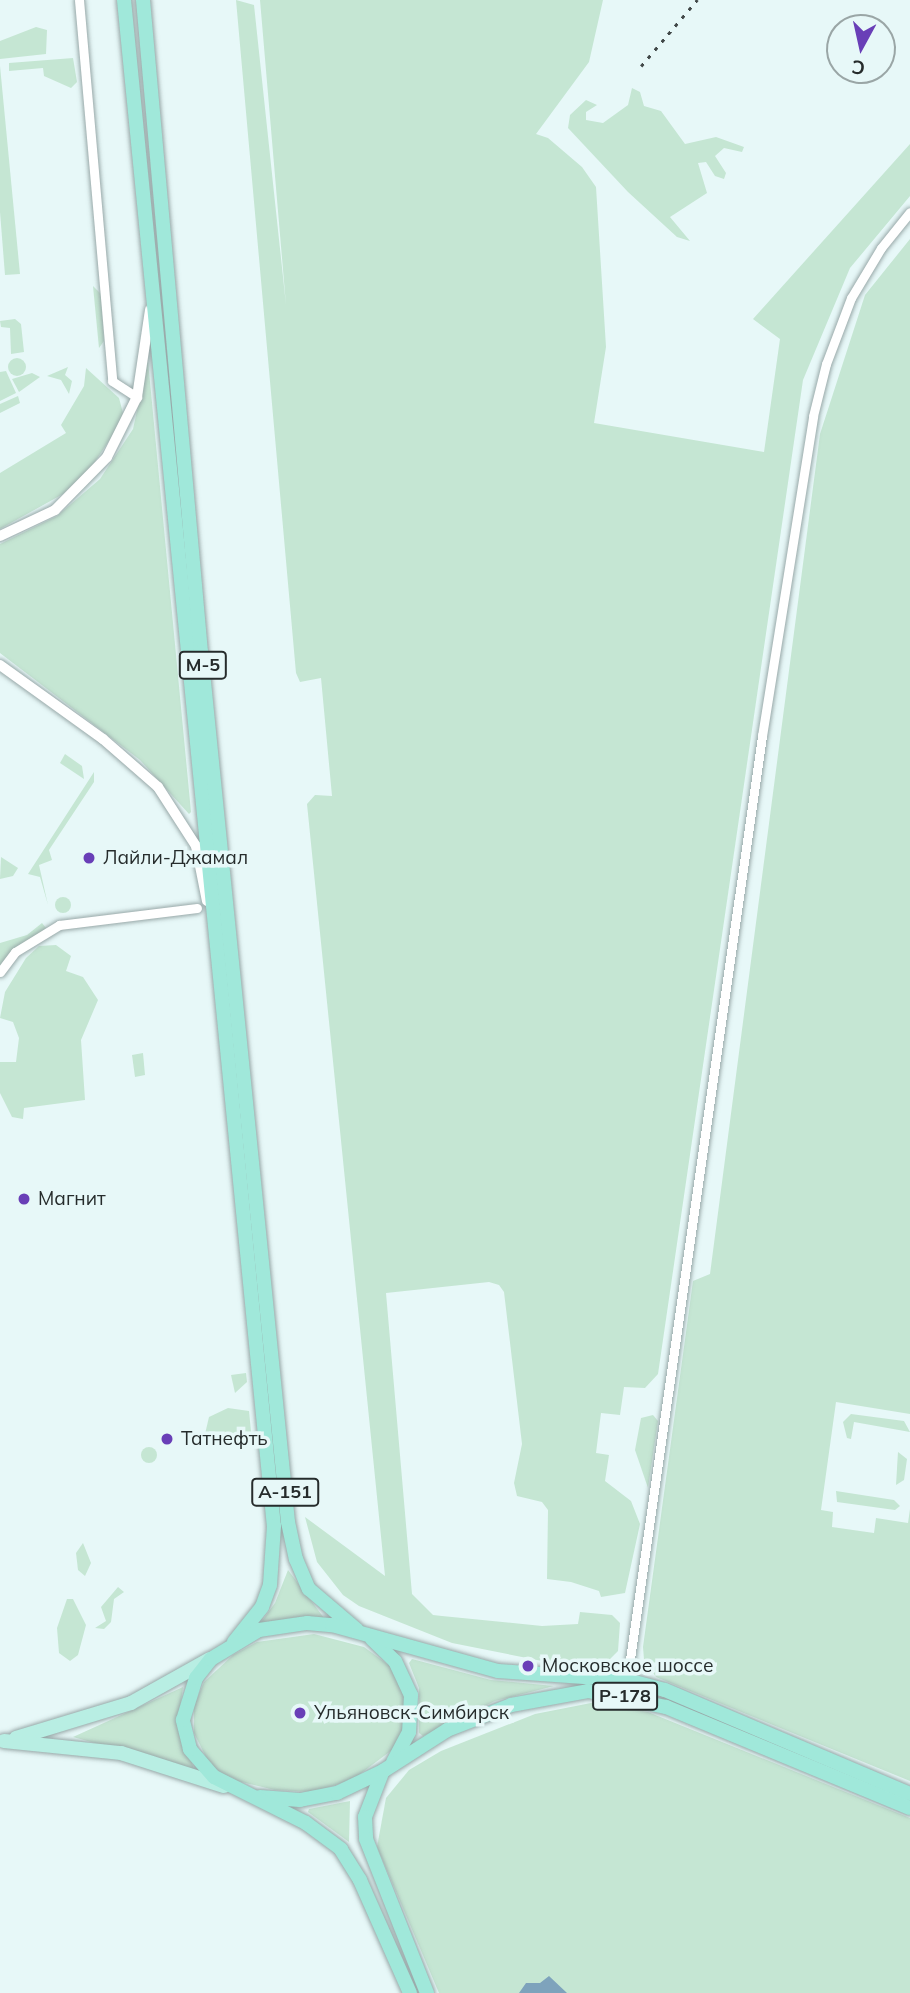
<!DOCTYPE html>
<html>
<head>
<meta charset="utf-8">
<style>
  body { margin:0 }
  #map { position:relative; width:910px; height:1993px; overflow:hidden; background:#e7f8f8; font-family:Mulish,sans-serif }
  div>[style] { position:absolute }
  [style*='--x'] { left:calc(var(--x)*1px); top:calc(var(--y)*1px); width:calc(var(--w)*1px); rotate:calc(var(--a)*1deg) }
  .green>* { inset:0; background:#c5e6d3 }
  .round { border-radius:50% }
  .water>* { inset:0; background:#7ea3bc }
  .roads { filter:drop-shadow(0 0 2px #98a8a8) drop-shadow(0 0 2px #98a8a8) }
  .minor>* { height:9px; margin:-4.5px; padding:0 4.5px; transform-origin:4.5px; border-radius:4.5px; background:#fff }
  .tertiary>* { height:10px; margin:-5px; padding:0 5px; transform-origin:5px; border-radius:5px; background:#fff }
  .primary>* { height:14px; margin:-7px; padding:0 7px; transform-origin:7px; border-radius:7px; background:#b8eee3 }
  .trunk>* { height:14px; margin:-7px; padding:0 7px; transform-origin:7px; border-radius:7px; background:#a0e8da }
  .rail>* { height:2.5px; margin-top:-1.25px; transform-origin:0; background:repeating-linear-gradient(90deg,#414848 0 3.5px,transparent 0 10.5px) }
  .dots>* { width:19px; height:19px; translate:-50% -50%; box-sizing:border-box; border:4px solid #e7f8f8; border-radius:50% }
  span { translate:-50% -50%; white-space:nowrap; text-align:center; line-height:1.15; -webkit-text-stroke:7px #e7f8f8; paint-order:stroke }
  .shield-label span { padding:2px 5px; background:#e7f8f8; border:2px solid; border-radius:5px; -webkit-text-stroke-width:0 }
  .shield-label { font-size:18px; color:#262c2c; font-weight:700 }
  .poi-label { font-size:19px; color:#262c2c }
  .left { translate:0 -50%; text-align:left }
  .north { position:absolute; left:826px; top:14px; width:70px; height:70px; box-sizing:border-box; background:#e7f8f8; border:2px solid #9aa6a6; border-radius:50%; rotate:188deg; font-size:19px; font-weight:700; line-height:28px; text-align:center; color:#262c2c }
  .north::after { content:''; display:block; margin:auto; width:24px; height:32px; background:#693fb7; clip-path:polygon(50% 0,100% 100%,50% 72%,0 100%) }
</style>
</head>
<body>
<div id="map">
  <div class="green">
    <div style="clip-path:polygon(236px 0,254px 5px,286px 305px,260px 0,603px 0,589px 62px,536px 134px,548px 138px,582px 167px,596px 187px,606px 347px,594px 423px,764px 452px,780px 339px,753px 319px,910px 144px,910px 196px,850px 268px,803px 380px,658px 1374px,645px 1388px,624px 1387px,620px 1415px,601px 1413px,596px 1453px,609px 1455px,605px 1481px,631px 1501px,640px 1524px,625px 1593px,601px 1597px,599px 1591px,571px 1582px,547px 1579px,548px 1510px,542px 1502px,517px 1496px,514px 1483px,522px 1444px,504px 1292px,499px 1285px,489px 1282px,386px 1293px,412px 1594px,433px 1615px,442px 1616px,542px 1626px,578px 1624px,580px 1612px,612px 1615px,620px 1623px,618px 1651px,603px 1666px,542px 1661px,452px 1643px,359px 1606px,343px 1595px,317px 1562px,305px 1517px,385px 1576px,307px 804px,315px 795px,332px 796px,321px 678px,300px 682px,296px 673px)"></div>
    <div style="clip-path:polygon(36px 27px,47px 30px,46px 54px,0 59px,0 41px)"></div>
    <div style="clip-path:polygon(73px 58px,77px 82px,71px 88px,44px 76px,43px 68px,9px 71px,9px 63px)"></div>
    <div style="clip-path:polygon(0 66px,20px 274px,5px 275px,0 212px)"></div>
    <div style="clip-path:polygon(632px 88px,640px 92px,644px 106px,661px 111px,685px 144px,716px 137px,744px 147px,742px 152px,724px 148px,715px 156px,726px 173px,724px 179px,715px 176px,706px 162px,698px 163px,707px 193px,670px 217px,690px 241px,677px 237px,628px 192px,568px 128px,570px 115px,586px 100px,597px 105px,586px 112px,586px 120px,603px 123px,628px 105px)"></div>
    <div style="clip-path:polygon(910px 239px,910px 1414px,836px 1402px,821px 1510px,833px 1512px,832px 1527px,874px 1533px,876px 1518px,908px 1523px,910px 1509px,910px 1781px,656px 1677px,644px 1660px,643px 1647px,693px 1281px,710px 1274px,820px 434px,865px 295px)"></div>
    <div style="clip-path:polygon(93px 286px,101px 294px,104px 341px,99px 348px)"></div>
    <div style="clip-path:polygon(15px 319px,21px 324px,24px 352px,11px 354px,10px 328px,1px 327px,0 321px)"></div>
    <div class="round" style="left:8px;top:358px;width:18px;height:18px"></div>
    <div style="clip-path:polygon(148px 361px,191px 812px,189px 814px,140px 760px,0 653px,0 544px,57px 516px,100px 479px,133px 429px)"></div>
    <div style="clip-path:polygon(68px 367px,65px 375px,72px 381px,69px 394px,61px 380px,47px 376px)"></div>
    <div style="clip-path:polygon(86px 368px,119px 398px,123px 413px,117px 429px,92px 466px,63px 494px,0 529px,0 473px,66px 433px,61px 425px,84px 386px)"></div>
    <div style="clip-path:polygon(6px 371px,16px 393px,0 401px,0 372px)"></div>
    <div style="clip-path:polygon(32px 373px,40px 377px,19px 392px,12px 379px)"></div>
    <div style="clip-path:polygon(18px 396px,20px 403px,0 413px,0 404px)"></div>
    <div style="clip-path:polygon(65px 754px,82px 766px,84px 779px,60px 763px)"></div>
    <div style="clip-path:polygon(94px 772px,94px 782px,49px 850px,52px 860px,39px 865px,48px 905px,40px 877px,28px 874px)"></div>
    <div style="clip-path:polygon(1px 857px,18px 868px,13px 876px,0 879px)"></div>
    <div class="round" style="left:55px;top:897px;width:16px;height:16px"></div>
    <div style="clip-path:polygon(42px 923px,46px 928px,0 966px,0 943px,27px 935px)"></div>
    <div style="clip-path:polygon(56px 945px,71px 956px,66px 971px,83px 977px,98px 1000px,81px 1040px,85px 1100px,24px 1108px,23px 1119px,12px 1117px,0 1093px,0 1062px,16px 1062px,19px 1038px,13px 1022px,0 1018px,5px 992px,26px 958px,39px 946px)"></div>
    <div style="clip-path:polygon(143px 1053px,145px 1075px,135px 1077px,132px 1055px)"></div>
    <div style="clip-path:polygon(246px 1373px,247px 1382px,235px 1393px,231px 1375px)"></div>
    <div style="clip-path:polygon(228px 1408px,249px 1411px,252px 1442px,205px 1434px,209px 1417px)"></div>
    <div style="clip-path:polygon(851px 1414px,904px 1421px,910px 1432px,854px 1422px,851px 1439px,847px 1438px,843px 1422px)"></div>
    <div style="clip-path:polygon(653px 1415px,658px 1421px,648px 1488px,635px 1450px,641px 1418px)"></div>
    <div class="round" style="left:141px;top:1447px;width:16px;height:16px"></div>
    <div style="clip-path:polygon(898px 1452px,907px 1459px,904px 1480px,896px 1485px)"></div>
    <div style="clip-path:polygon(836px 1491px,894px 1500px,900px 1506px,895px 1510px,837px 1502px)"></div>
    <div style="clip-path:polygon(83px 1543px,91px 1563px,85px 1576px,78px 1570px,76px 1553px)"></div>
    <div style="clip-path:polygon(288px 1570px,324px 1618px,259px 1625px,275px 1603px)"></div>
    <div style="clip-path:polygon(118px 1587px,124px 1592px,114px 1599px,111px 1622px,104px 1629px,95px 1628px,106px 1621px,101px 1607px)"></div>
    <div style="clip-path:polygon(67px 1599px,73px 1599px,86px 1625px,78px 1655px,70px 1661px,59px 1653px,57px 1628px)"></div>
    <div style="clip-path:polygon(314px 1634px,364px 1647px,390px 1666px,406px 1700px,403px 1730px,392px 1750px,352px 1780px,313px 1792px,275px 1790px,229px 1779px,209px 1763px,194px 1733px,194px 1706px,204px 1682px,233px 1655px,257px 1642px)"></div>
    <div style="clip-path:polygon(412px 1659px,491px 1680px,554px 1686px,495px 1701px,423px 1736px,419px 1733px,419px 1688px,409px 1663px)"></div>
    <div style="clip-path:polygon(183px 1687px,179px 1717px,194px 1770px,73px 1737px)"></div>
    <div style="clip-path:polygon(596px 1702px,648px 1712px,910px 1818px,910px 1993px,439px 1993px,377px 1847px,386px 1798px,409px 1770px,441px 1751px,535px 1714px)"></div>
    <div style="clip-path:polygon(350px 1801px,349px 1842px,308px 1812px,309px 1809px)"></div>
  </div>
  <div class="water">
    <div style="clip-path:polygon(549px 1976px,567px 1993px,519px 1993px,526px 1983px,540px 1983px)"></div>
  </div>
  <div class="roads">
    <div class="minor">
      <div style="--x:79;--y:0;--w:382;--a:85"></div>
      <div style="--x:112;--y:381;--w:30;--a:33"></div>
      <div style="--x:0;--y:972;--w:25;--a:-53"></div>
      <div style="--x:15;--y:952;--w:52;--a:-31.5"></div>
      <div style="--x:59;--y:925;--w:139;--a:-7"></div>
      <div style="--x:627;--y:1680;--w:954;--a:-81.86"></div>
      <div style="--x:762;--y:736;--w:324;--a:-80.9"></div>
      <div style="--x:813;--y:416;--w:54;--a:-76"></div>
      <div style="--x:826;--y:364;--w:71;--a:-69.3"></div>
      <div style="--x:851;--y:298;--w:58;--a:-59"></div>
      <div style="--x:881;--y:248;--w:46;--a:-51.1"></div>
    </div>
    <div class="tertiary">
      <div style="--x:0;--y:536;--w:61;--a:-25.3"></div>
      <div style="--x:55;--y:510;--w:74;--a:-45.5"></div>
      <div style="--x:107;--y:457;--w:67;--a:-63.4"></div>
      <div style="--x:137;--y:397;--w:88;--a:-81.5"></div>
      <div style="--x:0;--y:665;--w:127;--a:35.7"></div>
      <div style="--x:103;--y:739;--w:73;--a:41.1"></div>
      <div style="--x:158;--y:787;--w:70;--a:57.2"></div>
      <div style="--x:196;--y:846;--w:56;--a:78.7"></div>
    </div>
    <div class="primary">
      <div style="--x:16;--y:1738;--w:120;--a:-16.9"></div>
      <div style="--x:131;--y:1703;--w:90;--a:-29.1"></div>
      <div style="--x:4;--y:1741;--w:118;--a:5.9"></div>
      <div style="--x:121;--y:1753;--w:108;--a:17.8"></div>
    </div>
    <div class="trunk">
      <div style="--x:124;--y:0;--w:1533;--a:84.39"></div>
      <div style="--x:274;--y:1526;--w:59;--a:93.9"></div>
      <div style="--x:270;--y:1585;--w:23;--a:110"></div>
      <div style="--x:262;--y:1607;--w:45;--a:128.7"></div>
      <div style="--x:143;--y:0;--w:655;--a:84.92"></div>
      <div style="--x:201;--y:652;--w:874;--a:84.29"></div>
      <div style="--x:288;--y:1522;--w:38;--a:78"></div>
      <div style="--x:296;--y:1559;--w:33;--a:67"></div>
      <div style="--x:309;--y:1589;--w:63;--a:40.5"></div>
      <div style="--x:372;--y:1639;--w:32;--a:44"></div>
      <div style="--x:395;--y:1661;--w:38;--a:65"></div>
      <div style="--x:411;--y:1695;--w:37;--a:93"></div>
      <div style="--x:409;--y:1732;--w:34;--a:118"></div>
      <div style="--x:382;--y:1773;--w:47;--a:111.1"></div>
      <div style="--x:365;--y:1817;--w:22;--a:87"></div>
      <div style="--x:366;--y:1839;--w:166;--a:68.4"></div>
      <div style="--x:260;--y:1797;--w:40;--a:4.3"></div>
      <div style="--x:300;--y:1800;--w:38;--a:-11"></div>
      <div style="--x:337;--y:1793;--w:51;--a:-25.6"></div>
      <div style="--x:383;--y:1771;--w:76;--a:-32.6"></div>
      <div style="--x:447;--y:1730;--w:69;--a:-21.3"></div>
      <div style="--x:511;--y:1705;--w:78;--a:-10.3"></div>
      <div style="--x:588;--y:1691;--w:80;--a:11.6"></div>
      <div style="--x:666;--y:1707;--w:264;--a:22.5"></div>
      <div style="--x:410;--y:1993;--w:124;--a:-113.9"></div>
      <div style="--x:360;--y:1880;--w:36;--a:-122"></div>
      <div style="--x:341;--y:1849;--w:44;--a:-143.4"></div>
      <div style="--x:306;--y:1823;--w:103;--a:-153.4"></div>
      <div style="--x:214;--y:1777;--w:37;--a:-131"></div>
      <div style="--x:190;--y:1749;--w:30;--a:-104"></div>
      <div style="--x:183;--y:1720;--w:44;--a:-72.8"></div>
      <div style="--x:196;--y:1678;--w:24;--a:-52"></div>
      <div style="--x:211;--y:1659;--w:56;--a:-31.1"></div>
      <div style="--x:259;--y:1630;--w:49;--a:-8.3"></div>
      <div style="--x:307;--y:1623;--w:25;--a:5"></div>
      <div style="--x:332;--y:1625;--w:172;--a:15.5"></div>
      <div style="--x:498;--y:1671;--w:129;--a:4"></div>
      <div style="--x:627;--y:1680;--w:39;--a:15"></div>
      <div style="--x:665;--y:1690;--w:266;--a:23"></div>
    </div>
  </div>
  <div class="rail">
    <div style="--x:641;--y:66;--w:87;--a:-49.7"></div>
  </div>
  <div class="dots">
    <div style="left:89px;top:858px;background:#693fb7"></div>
    <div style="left:24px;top:1199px;background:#693fb7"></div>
    <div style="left:167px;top:1439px;background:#693fb7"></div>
    <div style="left:528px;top:1666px;background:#693fb7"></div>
    <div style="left:300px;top:1713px;background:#693fb7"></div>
  </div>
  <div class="shield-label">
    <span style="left:203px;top:665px">М-5</span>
    <span style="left:285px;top:1492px">А-151</span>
    <span style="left:625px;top:1696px">Р-178</span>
  </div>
  <div class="poi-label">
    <span class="left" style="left:103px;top:858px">Лайли-Джамал</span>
    <span class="left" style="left:38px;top:1199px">Магнит</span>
    <span class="left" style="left:181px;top:1439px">Татнефть</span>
    <span class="left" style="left:542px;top:1666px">Московское шоссе</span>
    <span class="left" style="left:314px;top:1713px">Ульяновск-Симбирск</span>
  </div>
  <div class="north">С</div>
</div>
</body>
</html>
